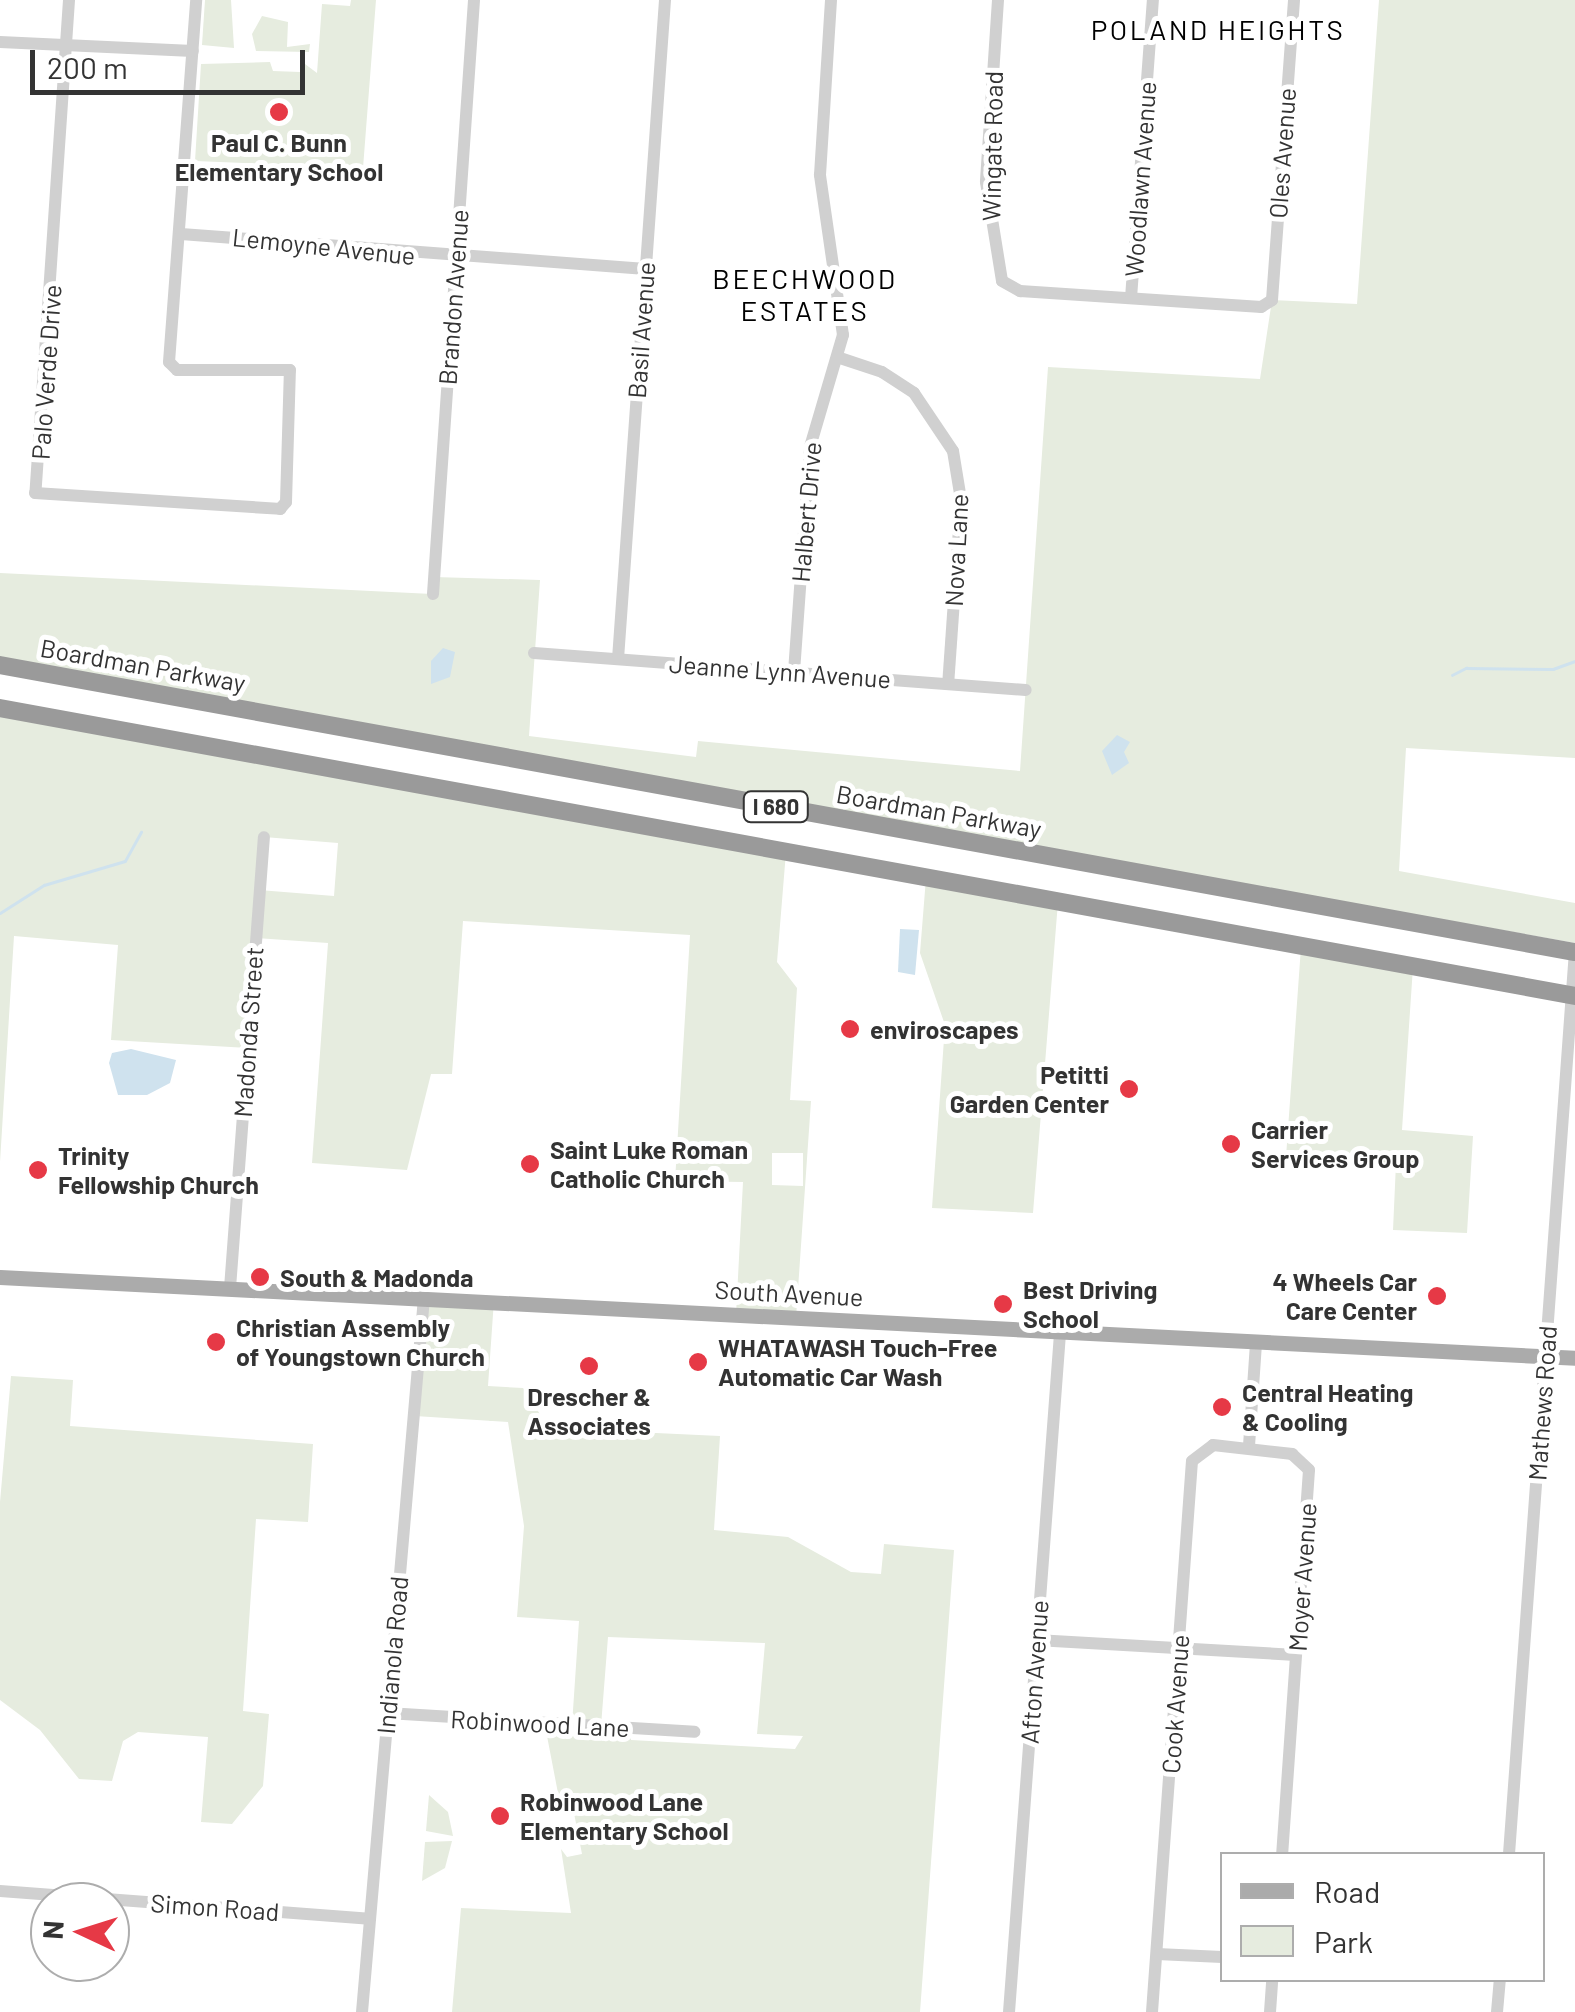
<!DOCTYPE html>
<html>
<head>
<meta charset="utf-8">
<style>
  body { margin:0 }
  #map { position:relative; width:1575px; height:2012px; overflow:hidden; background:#fff; font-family:Barlow,sans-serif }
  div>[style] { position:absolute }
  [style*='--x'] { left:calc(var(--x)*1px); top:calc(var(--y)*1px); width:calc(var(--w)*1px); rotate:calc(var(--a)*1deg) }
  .green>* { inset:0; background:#e6ecdf }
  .water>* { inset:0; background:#cfe2ee }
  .stream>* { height:2.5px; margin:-1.25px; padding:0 1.25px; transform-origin:1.25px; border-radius:1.25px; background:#cfe2ee }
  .minor>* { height:12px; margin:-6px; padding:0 6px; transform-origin:6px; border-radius:6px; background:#d0d0d0 }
  .major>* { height:15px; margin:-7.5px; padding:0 7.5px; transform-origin:7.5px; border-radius:7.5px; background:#ababab }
  .highway>* { height:18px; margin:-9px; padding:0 9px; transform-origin:9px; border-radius:9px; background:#9a9a9a }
  .dots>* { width:28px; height:28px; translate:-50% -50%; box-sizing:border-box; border:5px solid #fff; border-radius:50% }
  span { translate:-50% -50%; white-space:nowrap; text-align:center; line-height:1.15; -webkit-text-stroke:10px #fff; paint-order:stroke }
  .shield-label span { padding:2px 8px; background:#fff; border:2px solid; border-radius:8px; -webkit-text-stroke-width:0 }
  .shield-label { font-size:22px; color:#333; font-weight:700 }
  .poi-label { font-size:25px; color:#333; font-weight:700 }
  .left { translate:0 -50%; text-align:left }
  .right { translate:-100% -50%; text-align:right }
  .street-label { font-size:25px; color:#333 }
  .neighbourhood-label { font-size:28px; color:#000; letter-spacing:2.5px }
  .legend { position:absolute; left:1220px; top:1852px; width:325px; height:130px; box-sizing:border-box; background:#fff; border:2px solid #adadad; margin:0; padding:12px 18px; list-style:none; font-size:30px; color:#333 }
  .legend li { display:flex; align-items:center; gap:20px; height:50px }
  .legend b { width:50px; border:2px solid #adadad }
  .north { position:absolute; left:30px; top:1882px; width:100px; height:100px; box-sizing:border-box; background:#fff; border:2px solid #adadad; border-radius:50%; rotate:274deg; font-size:28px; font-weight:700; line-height:40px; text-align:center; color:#333 }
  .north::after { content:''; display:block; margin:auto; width:35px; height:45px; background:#e63946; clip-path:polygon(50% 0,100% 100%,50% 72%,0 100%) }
  .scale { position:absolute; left:30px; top:50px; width:275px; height:45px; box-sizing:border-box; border:5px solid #333; border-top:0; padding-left:12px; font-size:30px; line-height:35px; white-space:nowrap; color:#333; -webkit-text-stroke:8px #fff; paint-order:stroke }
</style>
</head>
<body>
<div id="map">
  <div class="green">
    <div style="clip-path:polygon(205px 0,231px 0,234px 48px,202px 45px)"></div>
    <div style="clip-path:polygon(351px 0,376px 0,363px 168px,195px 161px,201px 64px,270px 62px,273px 71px,300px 72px,305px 64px,317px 73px,322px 4px,350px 6px)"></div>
    <div style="clip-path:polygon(1379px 0,1575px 0,1575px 758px,1406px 748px,1399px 871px,1575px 903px,1575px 943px,0 665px,0 573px,432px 594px,434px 577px,540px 580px,529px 736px,696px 757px,698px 741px,1020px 771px,1048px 367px,1260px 379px,1272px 300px,1357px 304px)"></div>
    <div style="clip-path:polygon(262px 16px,288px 22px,287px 47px,310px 44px,309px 52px,256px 51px,252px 34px)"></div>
    <div style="clip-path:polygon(evenodd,0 708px,786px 852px,777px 962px,797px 988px,790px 1100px,811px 1101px,796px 1318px,736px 1315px,743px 1182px,675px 1181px,690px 935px,463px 921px,452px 1074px,431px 1074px,407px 1170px,312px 1163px,328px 943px,256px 938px,248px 1048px,111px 1040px,118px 945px,14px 936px,0 1162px,0 708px,264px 837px,338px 843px,334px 896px,259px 890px,264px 837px,0 708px,772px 1153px,803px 1153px,803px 1186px,772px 1185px,772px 1153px)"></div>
    <div style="clip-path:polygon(926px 878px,1058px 902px,1033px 1213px,932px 1208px,945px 1025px,920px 953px)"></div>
    <div style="clip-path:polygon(1301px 947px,1413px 967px,1402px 1130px,1473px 1136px,1467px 1233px,1393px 1230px,1396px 1163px,1286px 1157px)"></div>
    <div style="clip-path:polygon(evenodd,424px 1298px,494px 1300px,488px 1386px,523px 1388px,549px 1428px,720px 1436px,714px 1530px,788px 1537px,851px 1572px,881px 1574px,884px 1544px,954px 1550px,920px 2012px,452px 2012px,461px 1908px,571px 1913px,561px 1849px,567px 1857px,582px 1854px,573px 1808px,562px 1814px,547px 1736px,549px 1724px,572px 1725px,579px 1621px,517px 1617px,524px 1526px,508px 1422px,415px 1416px,424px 1298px,608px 1637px,765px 1643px,757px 1734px,803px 1736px,795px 1749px,631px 1740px,631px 1729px,601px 1726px,608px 1637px)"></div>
    <div style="clip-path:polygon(11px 1376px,73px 1380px,70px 1426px,313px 1444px,308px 1522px,256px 1519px,243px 1711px,269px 1714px,263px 1786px,232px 1824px,201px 1822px,208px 1737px,138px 1732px,123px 1741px,112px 1781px,79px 1779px,40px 1730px,0 1700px,0 1502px)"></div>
    <div style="clip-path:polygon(429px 1795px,448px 1812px,453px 1836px,426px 1831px)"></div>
    <div style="clip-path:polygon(452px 1841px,445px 1868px,422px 1881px,425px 1842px)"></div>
  </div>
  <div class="water">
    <div style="clip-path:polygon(443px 648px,455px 652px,450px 677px,431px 684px,431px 661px)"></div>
    <div style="clip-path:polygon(1117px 735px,1130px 742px,1124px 752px,1129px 763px,1112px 775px,1102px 751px)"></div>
    <div style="clip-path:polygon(900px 929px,919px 930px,915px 975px,898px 972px)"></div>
    <div style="clip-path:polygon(131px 1049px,176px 1060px,170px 1083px,147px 1095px,118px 1095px,109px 1063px,112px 1053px)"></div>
  </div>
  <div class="stream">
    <div style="--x:1452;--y:675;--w:16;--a:-27"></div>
    <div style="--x:1466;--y:668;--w:87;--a:0.7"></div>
    <div style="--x:1553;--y:669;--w:23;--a:-20"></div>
    <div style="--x:0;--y:913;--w:52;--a:-32.5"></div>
    <div style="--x:44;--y:885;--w:84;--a:-16.5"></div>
    <div style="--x:125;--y:861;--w:33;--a:-61"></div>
  </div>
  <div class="minor">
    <div style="--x:69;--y:0;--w:494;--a:93.9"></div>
    <div style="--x:35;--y:493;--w:246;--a:3.7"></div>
    <div style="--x:280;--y:509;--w:9;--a:-49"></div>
    <div style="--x:286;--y:502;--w:132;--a:-88.3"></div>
    <div style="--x:290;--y:370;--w:113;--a:180"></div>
    <div style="--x:177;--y:370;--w:11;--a:-135"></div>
    <div style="--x:169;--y:362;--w:363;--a:-85.7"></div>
    <div style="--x:998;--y:0;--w:182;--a:93.8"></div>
    <div style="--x:986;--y:182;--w:100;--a:80.8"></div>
    <div style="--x:1002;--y:281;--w:21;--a:29"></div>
    <div style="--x:1020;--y:291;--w:242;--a:3.8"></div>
    <div style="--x:1261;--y:307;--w:13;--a:-32"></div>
    <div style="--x:1272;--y:300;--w:301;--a:-85.8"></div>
    <div style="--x:0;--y:42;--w:193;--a:2.7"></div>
    <div style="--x:181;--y:234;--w:466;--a:4.3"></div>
    <div style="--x:1131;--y:298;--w:299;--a:-85.8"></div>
    <div style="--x:840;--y:358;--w:44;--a:18.4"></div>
    <div style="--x:882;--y:372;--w:38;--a:33"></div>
    <div style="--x:914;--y:393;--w:70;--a:56.1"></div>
    <div style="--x:953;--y:451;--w:50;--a:80.7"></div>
    <div style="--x:961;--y:500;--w:184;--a:94"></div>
    <div style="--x:433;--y:594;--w:595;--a:-86.05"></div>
    <div style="--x:534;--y:653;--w:493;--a:4.3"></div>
    <div style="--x:618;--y:659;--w:661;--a:-85.92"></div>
    <div style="--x:794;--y:672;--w:226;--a:-85.9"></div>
    <div style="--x:810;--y:447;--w:117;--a:-73.6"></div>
    <div style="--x:843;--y:335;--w:162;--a:-98.2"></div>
    <div style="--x:820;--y:175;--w:175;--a:-86.4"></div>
    <div style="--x:230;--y:1288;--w:452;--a:-85.7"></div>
    <div style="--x:1249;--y:1446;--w:103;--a:-86.1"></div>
    <div style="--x:1036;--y:1640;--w:260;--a:3.3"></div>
    <div style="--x:387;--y:1713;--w:308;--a:3.5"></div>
    <div style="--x:1509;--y:1854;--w:904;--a:-85.82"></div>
    <div style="--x:0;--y:1891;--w:370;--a:4.3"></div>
    <div style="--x:1157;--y:1954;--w:65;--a:2.6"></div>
    <div style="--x:362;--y:2012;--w:717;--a:-85.04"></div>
    <div style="--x:1009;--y:2012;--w:681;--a:-85.7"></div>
    <div style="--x:1152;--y:2012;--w:552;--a:-85.85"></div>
    <div style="--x:1192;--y:1461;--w:26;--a:-37"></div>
    <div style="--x:1213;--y:1445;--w:80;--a:6.5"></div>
    <div style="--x:1292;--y:1454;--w:23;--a:43"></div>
    <div style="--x:1309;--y:1470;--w:385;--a:94"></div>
    <div style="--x:1270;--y:2012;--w:32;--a:-86"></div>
    <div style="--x:1497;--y:2012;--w:32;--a:-85"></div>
  </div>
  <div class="major">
    <div style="--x:0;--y:1277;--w:1577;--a:2.94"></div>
  </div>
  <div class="highway">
    <div style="--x:0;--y:665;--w:1601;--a:10.33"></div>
    <div style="--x:0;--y:708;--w:1601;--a:10.36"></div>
  </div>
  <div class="dots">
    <div style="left:279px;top:112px;background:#e63946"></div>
    <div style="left:850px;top:1029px;background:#e63946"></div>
    <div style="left:1129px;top:1089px;background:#e63946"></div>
    <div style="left:1231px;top:1144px;background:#e63946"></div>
    <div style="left:530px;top:1164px;background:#e63946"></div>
    <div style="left:38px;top:1170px;background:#e63946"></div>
    <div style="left:260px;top:1277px;background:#e63946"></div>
    <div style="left:1437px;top:1296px;background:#e63946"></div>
    <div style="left:1003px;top:1304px;background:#e63946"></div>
    <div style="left:216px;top:1342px;background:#e63946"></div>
    <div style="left:698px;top:1362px;background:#e63946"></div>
    <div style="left:589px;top:1366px;background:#e63946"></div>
    <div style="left:1222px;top:1407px;background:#e63946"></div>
    <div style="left:500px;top:1816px;background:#e63946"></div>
  </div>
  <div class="shield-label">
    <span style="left:776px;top:807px">I 680</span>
  </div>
  <div class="poi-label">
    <span style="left:279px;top:157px">Paul C. Bunn<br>Elementary School</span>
    <span class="left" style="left:870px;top:1029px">enviroscapes</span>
    <span class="right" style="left:1109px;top:1089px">Petitti<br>Garden Center</span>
    <span class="left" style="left:1251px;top:1144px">Carrier<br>Services Group</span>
    <span class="left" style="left:550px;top:1164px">Saint Luke Roman<br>Catholic Church</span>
    <span class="left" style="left:58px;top:1170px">Trinity<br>Fellowship Church</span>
    <span class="left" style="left:280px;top:1277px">South &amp; Madonda</span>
    <span class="right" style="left:1417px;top:1296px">4 Wheels Car<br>Care Center</span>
    <span class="left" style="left:1023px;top:1304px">Best Driving<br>School</span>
    <span class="left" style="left:236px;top:1342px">Christian Assembly<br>of Youngstown Church</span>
    <span class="left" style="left:718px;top:1362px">WHATAWASH Touch-Free<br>Automatic Car Wash</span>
    <span class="left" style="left:1242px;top:1407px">Central Heating<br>&amp; Cooling</span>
    <span style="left:589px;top:1411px">Drescher &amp;<br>Associates</span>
    <span class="left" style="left:520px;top:1816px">Robinwood Lane<br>Elementary School</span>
  </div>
  <div class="street-label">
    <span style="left:992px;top:146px;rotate:-89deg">Wingate Road</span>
    <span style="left:1282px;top:153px;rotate:-86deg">Oles Avenue</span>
    <span style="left:1140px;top:179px;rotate:-86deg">Woodlawn Avenue</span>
    <span style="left:324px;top:246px;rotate:6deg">Lemoyne Avenue</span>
    <span style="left:453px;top:297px;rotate:-86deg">Brandon Avenue</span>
    <span style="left:641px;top:330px;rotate:-86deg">Basil Avenue</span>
    <span style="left:46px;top:372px;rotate:-86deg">Palo Verde Drive</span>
    <span style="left:806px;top:512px;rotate:-85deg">Halbert Drive</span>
    <span style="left:956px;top:550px;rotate:-87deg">Nova Lane</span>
    <span style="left:143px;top:665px;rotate:10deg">Boardman Parkway</span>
    <span style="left:780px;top:671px;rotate:4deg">Jeanne Lynn Avenue</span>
    <span style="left:939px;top:811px;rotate:10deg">Boardman Parkway</span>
    <span style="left:248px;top:1032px;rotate:-86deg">Madonda Street</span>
    <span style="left:789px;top:1293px;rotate:3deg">South Avenue</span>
    <span style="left:1542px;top:1403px;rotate:-86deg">Mathews Road</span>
    <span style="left:1302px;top:1577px;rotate:-86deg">Moyer Avenue</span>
    <span style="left:392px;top:1655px;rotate:-85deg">Indianola Road</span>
    <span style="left:1034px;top:1672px;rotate:-86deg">Afton Avenue</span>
    <span style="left:1175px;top:1704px;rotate:-86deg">Cook Avenue</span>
    <span style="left:540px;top:1723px;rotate:3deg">Robinwood Lane</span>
    <span style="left:215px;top:1907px;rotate:4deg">Simon Road</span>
  </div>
  <div class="neighbourhood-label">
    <span style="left:1218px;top:29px">POLAND HEIGHTS</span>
    <span style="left:805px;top:294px">BEECHWOOD<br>ESTATES</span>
  </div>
  <ul class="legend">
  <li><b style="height:12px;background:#ababab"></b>Road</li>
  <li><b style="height:28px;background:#e6ecdf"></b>Park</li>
  </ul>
  <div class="north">N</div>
  <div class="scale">200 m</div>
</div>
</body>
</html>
